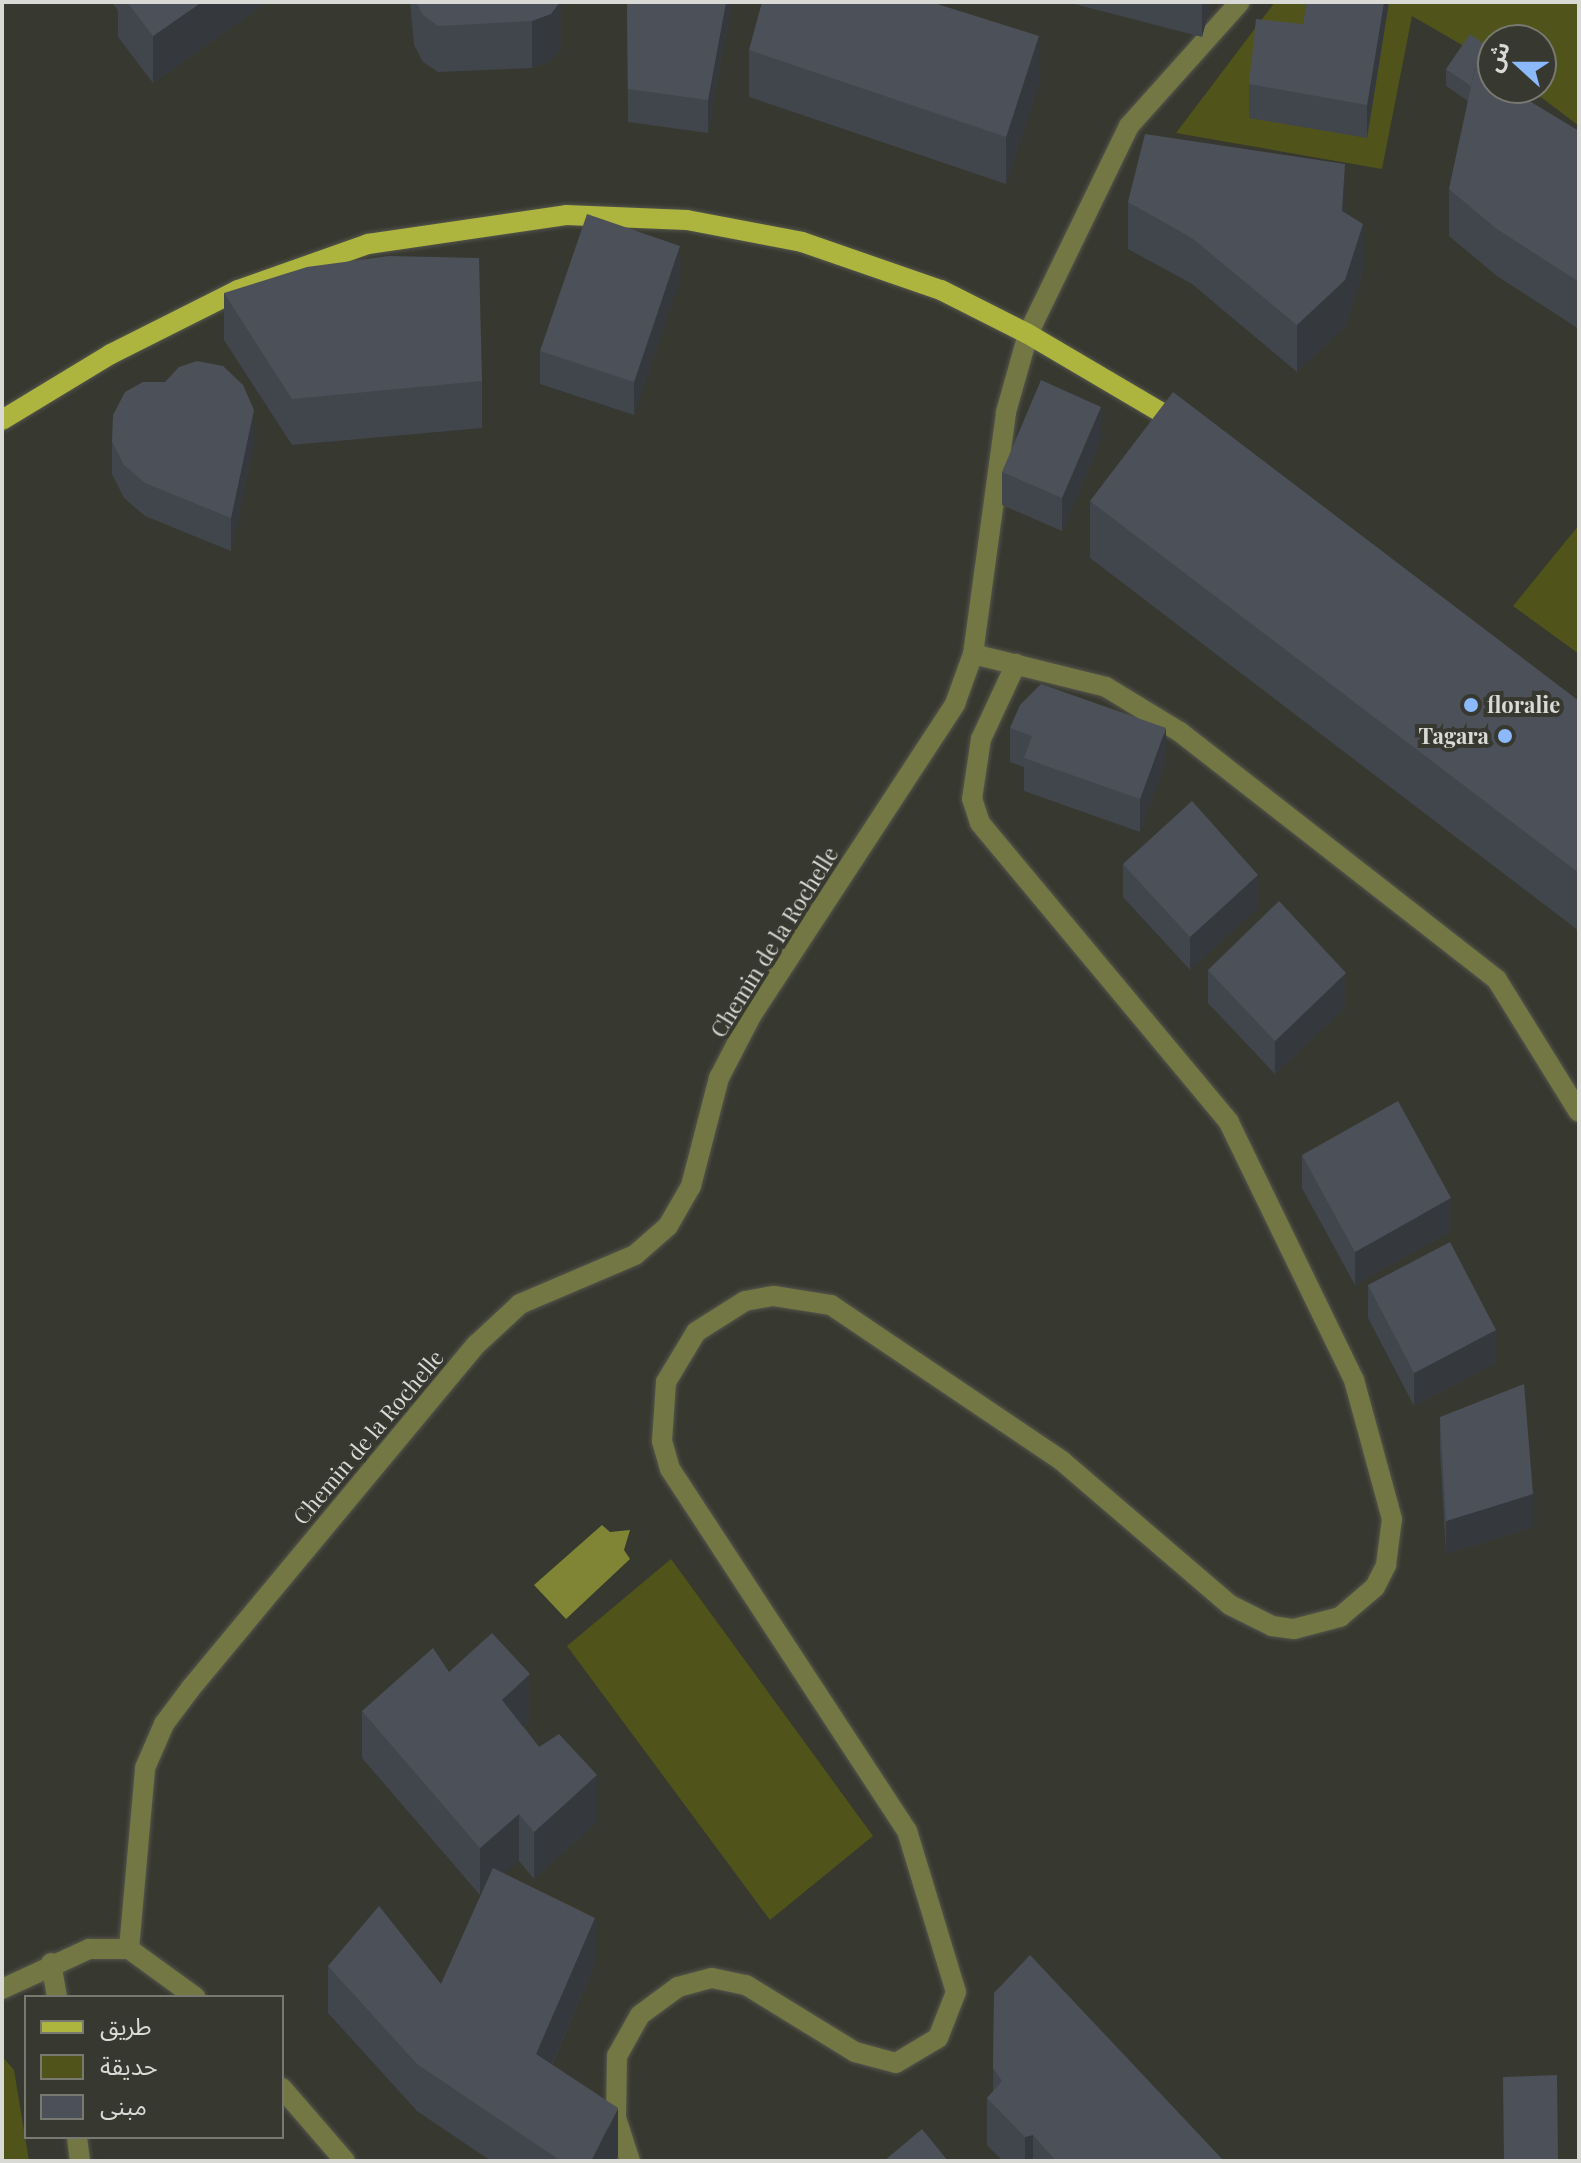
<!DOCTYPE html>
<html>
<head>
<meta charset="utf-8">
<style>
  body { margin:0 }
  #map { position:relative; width:1581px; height:2163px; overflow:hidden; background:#37382f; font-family:"Playfair Display","Noto Sans Arabic",serif }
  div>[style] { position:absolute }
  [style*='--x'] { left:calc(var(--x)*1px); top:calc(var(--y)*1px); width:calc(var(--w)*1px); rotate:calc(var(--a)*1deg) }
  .green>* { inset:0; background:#50541a }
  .water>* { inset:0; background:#7f8534 }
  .roads { filter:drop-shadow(0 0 2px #54554d) drop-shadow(0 0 2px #54554d) }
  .minor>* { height:20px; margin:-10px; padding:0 10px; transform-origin:10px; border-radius:10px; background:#727743 }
  .major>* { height:20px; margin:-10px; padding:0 10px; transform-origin:10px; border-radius:10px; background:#adb53f }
  .wall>* { inset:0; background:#41464d }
  .shaded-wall>* { inset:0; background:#35393e }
  .building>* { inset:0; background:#4c5159 }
  .dots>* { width:22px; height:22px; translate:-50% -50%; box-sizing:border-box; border:4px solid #37382f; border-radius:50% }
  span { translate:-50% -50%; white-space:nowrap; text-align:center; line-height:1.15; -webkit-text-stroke:8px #37382f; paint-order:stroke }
  .poi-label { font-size:22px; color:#d9dad5; font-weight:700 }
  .left { translate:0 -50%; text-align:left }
  .right { translate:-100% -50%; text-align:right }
  .street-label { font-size:22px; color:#d9dad5 }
  .frame { position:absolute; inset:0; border:4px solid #d9dad5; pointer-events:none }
  .legend { position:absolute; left:24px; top:1995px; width:260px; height:144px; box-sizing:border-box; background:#37382f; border:2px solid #787971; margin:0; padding:10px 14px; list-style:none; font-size:24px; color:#d9dad5 }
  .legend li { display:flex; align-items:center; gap:16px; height:40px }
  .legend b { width:40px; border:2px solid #787971 }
  .north { position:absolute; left:1477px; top:24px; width:80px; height:80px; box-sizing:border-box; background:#37382f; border:2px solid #787971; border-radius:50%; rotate:291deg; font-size:22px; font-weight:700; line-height:32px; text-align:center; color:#d9dad5 }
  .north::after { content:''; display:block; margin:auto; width:28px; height:36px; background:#8bb9fc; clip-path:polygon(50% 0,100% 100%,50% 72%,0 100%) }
</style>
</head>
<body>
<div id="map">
  <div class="green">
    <div style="clip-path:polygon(1275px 2px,1579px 2px,1579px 126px,1529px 88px,1541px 88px,1541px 40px,1493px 40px,1493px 63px,1412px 16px,1382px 169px,1176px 133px)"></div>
    <div style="clip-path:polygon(1579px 525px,1579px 654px,1513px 606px)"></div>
    <div style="clip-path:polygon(671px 1559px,873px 1836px,770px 1920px,567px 1646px)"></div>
    <div style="clip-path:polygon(2px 2056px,14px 2070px,29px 2161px,2px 2161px)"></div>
  </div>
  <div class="water">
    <div style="clip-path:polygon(602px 1525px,610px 1532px,630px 1530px,624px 1550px,630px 1559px,566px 1619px,534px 1585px)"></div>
  </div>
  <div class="roads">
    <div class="minor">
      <div style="--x:973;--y:654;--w:137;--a:13.9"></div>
      <div style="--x:1106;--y:687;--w:87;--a:31.3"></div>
      <div style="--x:1180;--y:732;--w:402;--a:38"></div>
      <div style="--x:1497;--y:980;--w:155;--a:58.2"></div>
      <div style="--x:129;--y:1949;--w:182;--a:-84.9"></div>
      <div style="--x:145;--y:1768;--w:48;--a:-66.6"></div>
      <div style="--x:164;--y:1724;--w:45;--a:-53.1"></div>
      <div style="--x:191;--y:1688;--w:447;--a:-50.3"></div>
      <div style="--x:477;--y:1344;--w:59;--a:-42.9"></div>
      <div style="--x:520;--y:1304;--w:125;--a:-23.1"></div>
      <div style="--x:635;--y:1255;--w:44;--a:-41.3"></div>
      <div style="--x:668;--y:1226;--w:46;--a:-60.1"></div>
      <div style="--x:691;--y:1186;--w:112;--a:-75.5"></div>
      <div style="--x:719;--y:1078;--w:70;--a:-62.7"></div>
      <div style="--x:751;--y:1016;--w:373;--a:-56.8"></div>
      <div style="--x:955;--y:704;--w:53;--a:-70.2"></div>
      <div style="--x:973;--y:654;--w:244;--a:-82.2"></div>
      <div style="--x:1006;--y:412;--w:81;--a:-74.2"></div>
      <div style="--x:1028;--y:334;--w:231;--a:-64.1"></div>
      <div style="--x:1129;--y:126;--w:166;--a:-48.2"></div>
      <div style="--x:51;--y:1963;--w:35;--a:80"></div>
      <div style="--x:2;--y:1989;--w:96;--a:-24.7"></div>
      <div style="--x:89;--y:1949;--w:40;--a:0"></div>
      <div style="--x:129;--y:1949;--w:82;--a:36"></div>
      <div style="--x:282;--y:2088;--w:96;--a:49.2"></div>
      <div style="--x:77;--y:2137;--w:24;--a:83"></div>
      <div style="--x:630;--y:2161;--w:45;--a:-108"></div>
      <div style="--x:616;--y:2118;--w:62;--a:-89.1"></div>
      <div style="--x:617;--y:2056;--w:47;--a:-60.7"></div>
      <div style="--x:640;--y:2015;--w:47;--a:-36.4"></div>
      <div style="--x:678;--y:1987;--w:35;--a:-15"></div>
      <div style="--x:712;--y:1978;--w:35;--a:12"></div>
      <div style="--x:746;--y:1985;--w:128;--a:31.6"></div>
      <div style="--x:855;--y:2052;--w:42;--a:15"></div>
      <div style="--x:896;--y:2063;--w:49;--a:-30.8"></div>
      <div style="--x:938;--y:2038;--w:49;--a:-68.6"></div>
      <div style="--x:956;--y:1992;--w:168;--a:-106.9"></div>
      <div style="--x:907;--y:1831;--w:433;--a:-123.2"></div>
      <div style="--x:670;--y:1469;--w:29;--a:-106"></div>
      <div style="--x:662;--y:1441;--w:59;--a:-86.1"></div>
      <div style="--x:666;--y:1382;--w:58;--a:-59"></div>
      <div style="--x:696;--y:1332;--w:58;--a:-32.3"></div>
      <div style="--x:745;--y:1301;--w:29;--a:-10"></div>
      <div style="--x:774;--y:1296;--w:58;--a:9"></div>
      <div style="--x:831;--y:1305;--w:279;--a:34"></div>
      <div style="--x:1062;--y:1461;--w:221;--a:40.6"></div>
      <div style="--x:1230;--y:1605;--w:47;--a:26.6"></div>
      <div style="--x:1272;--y:1626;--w:22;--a:8"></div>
      <div style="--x:1294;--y:1629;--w:48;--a:-14.6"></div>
      <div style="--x:1340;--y:1617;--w:46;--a:-40.6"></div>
      <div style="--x:1375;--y:1587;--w:25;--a:-63"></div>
      <div style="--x:1386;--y:1565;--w:46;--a:-82.6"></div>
      <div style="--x:1392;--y:1519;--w:144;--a:-105.3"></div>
      <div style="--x:1354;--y:1380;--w:287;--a:-115.9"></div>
      <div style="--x:1229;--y:1122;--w:389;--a:-129.8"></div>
      <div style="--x:980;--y:823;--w:25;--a:-108"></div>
      <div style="--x:972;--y:799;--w:61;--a:-81.5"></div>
      <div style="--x:981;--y:739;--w:83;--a:-65"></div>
    </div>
    <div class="major">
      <div style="--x:2;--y:420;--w:127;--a:-31.2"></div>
      <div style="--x:111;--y:354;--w:142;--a:-26.7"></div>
      <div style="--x:238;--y:290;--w:138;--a:-19.5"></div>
      <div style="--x:368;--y:244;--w:200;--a:-8.3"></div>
      <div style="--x:566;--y:215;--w:121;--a:2.4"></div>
      <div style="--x:687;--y:220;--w:117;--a:10.8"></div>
      <div style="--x:802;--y:242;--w:147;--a:19.1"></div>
      <div style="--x:941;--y:290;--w:97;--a:26.8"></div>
      <div style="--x:1028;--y:334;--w:178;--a:30.5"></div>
    </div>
  </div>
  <div class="wall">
    <div style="clip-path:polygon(111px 2px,268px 2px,153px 83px,118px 37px,118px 10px)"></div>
    <div style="clip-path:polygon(410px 2px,562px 2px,562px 47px,551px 61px,532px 68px,438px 72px,423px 62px,414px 45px)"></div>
    <div style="clip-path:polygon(627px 2px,732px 2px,708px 133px,628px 122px)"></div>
    <div style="clip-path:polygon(1067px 2px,1211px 2px,1202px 37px)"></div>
    <div style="clip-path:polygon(1307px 2px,1389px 2px,1367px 138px,1249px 118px,1249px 84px,1303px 24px)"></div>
    <div style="clip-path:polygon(749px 50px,1039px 83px,1006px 184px,749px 97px)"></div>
    <div style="clip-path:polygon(1446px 69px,1493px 88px,1579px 131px,1579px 329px,1497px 276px,1449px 236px,1449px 189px,1468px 101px,1446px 86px)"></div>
    <div style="clip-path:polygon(1128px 202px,1363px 271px,1345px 327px,1297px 372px,1192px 284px,1128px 249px)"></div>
    <div style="clip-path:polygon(680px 279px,634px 415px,540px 384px,540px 351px)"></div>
    <div style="clip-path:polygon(224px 293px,482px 381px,482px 428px,292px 445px,224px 340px)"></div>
    <div style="clip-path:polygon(1101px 440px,1062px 531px,1002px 505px,1002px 472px)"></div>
    <div style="clip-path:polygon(112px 441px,254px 443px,231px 551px,145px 516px,124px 498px,112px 474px)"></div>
    <div style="clip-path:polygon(1090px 501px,1579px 701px,1579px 931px,1090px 558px)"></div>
    <div style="clip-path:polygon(1010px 728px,1166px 761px,1140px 832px,1024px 791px,1024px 767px,1010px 762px)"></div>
    <div style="clip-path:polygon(1123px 864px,1258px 908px,1190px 970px,1123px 897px)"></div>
    <div style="clip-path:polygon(1208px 970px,1346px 1007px,1275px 1074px,1208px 1003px)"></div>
    <div style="clip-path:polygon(1302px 1155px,1451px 1231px,1355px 1285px,1302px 1188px)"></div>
    <div style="clip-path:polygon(1368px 1285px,1496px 1363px,1414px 1406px,1368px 1318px)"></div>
    <div style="clip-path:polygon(1440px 1417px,1533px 1527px,1446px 1554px,1440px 1450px)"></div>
    <div style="clip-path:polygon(449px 1672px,530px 1721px,524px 1727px,597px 1822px,534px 1879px,519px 1861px,504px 1873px,595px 1964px,552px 2065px,618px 2155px,615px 2161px,491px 2161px,417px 2111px,328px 2013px,328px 1966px,441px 1984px,482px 1892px,480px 1895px,362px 1758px,362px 1711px)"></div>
    <div style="clip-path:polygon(994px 1993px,1224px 2161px,1003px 2161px,987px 2145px,987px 2098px,993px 2091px)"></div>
  </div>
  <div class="shaded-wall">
    <div style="clip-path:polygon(202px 2px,268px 2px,153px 83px,153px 36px)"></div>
    <div style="clip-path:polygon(560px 2px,562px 2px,562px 47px,551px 61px,532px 68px,532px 21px)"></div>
    <div style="clip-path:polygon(726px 2px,732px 2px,708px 133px,708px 100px)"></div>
    <div style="clip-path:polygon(1202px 2px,1211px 2px,1202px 37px)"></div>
    <div style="clip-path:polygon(1384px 2px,1389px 2px,1367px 138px,1367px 105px)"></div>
    <div style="clip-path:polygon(1039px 36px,1039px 83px,1006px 184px,1006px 137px)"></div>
    <div style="clip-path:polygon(1345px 164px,1345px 211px,1342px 258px,1342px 211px)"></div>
    <div style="clip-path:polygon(1363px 224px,1363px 271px,1345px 327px,1297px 372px,1297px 325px)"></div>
    <div style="clip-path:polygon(680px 246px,680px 279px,634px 415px,634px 382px)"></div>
    <div style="clip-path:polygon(1101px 407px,1101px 440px,1062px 531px,1062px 498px)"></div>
    <div style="clip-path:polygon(254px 410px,254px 443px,231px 551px,231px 518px)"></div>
    <div style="clip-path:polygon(1166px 728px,1166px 761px,1140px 832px,1140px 799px)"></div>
    <div style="clip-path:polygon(1258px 875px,1258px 908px,1190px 970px,1190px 937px)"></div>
    <div style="clip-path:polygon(1346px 973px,1346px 1007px,1275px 1074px,1275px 1041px)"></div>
    <div style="clip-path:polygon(1451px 1198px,1451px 1231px,1355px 1285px,1355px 1252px)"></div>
    <div style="clip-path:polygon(1496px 1330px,1496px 1363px,1414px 1406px,1414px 1373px)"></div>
    <div style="clip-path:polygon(1533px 1494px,1533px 1527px,1446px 1554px,1446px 1521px)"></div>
    <div style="clip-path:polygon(530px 1674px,530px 1721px,502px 1747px,502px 1700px)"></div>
    <div style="clip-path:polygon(597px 1775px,597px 1822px,534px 1879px,534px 1832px)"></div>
    <div style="clip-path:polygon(519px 1814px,519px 1861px,480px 1895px,480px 1848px)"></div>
    <div style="clip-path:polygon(595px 1918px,595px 1964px,536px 2101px,536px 2054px)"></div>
    <div style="clip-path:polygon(618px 2108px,618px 2155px,615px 2161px,591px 2161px)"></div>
    <div style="clip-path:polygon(1033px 2135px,1033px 2161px,1025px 2161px,1025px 2137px)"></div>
  </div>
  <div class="building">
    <div style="clip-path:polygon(127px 2px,202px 2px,153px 36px)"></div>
    <div style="clip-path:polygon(416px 2px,560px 2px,551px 14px,532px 21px,438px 26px,423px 15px)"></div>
    <div style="clip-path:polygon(627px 2px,726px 2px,708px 100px,628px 89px)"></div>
    <div style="clip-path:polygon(762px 2px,931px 2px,1039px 36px,1006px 137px,749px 50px)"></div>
    <div style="clip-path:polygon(1307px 2px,1384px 2px,1367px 105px,1249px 84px,1256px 19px,1303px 24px)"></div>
    <div style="clip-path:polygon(1470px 34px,1493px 50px,1493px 79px,1475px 68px,1471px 86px,1446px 69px)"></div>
    <div style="clip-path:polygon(1475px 68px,1493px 79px,1493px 88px,1508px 88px,1579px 131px,1579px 282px,1497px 229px,1449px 189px)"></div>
    <div style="clip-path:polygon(1145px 134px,1345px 164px,1342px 211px,1363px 224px,1345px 280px,1297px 325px,1192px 238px,1128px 202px)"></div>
    <div style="clip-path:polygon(587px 214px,680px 246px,634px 382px,540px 351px)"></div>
    <div style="clip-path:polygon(389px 256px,479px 258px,482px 381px,292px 399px,224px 293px,307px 267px)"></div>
    <div style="clip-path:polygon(197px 361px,223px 366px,243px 385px,254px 410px,231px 518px,145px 483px,124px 465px,112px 441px,113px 415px,125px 392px,143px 382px,165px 382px,179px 367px)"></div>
    <div style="clip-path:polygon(1041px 380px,1101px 407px,1062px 498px,1002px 472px)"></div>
    <div style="clip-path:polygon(1173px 392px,1579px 701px,1579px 873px,1090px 501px)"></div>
    <div style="clip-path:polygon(1041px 684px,1166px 728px,1140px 799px,1024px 758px,1032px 736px,1010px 728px,1020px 705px)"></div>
    <div style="clip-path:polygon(1192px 801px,1258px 875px,1190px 937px,1123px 864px)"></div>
    <div style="clip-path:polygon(1279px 901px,1346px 973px,1275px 1041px,1208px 970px)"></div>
    <div style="clip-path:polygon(1398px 1101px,1451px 1198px,1355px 1252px,1302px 1155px)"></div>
    <div style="clip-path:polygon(1450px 1242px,1496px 1330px,1414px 1373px,1368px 1285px)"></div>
    <div style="clip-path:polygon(1524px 1384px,1533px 1494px,1446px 1521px,1440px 1417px)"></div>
    <div style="clip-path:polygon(492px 1633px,530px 1674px,502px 1700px,539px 1747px,559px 1734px,597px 1775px,534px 1832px,519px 1814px,480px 1848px,362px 1711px,433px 1648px,449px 1672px)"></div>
    <div style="clip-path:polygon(493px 1868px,595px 1918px,536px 2054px,618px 2108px,591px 2161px,561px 2161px,417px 2064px,328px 1966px,379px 1906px,441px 1984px)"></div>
    <div style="clip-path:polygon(1030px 1955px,1224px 2161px,1056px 2161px,1033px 2135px,1025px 2137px,987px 2098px,1002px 2081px,993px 2068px,994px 1993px)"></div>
    <div style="clip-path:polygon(1557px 2075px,1558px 2161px,1504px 2161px,1503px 2077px)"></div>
    <div style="clip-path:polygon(922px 2129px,948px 2161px,884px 2161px)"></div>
  </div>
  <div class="dots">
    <div style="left:1471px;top:705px;background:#8bb9fc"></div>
    <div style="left:1505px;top:736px;background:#8bb9fc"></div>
  </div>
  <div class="poi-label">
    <span class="left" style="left:1487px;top:705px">floralie</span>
    <span class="right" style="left:1489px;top:736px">Tagara</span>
  </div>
  <div class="street-label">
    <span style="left:774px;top:942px;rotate:-58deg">Chemin de la Rochelle</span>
    <span style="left:368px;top:1437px;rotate:-50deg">Chemin de la Rochelle</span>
  </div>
  <div class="frame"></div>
  <ul class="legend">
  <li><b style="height:10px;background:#adb53f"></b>طريق</li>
  <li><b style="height:22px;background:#50541a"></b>حديقة</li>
  <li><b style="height:22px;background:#4c5159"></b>مبنى</li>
  </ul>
  <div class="north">ش</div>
</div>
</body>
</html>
